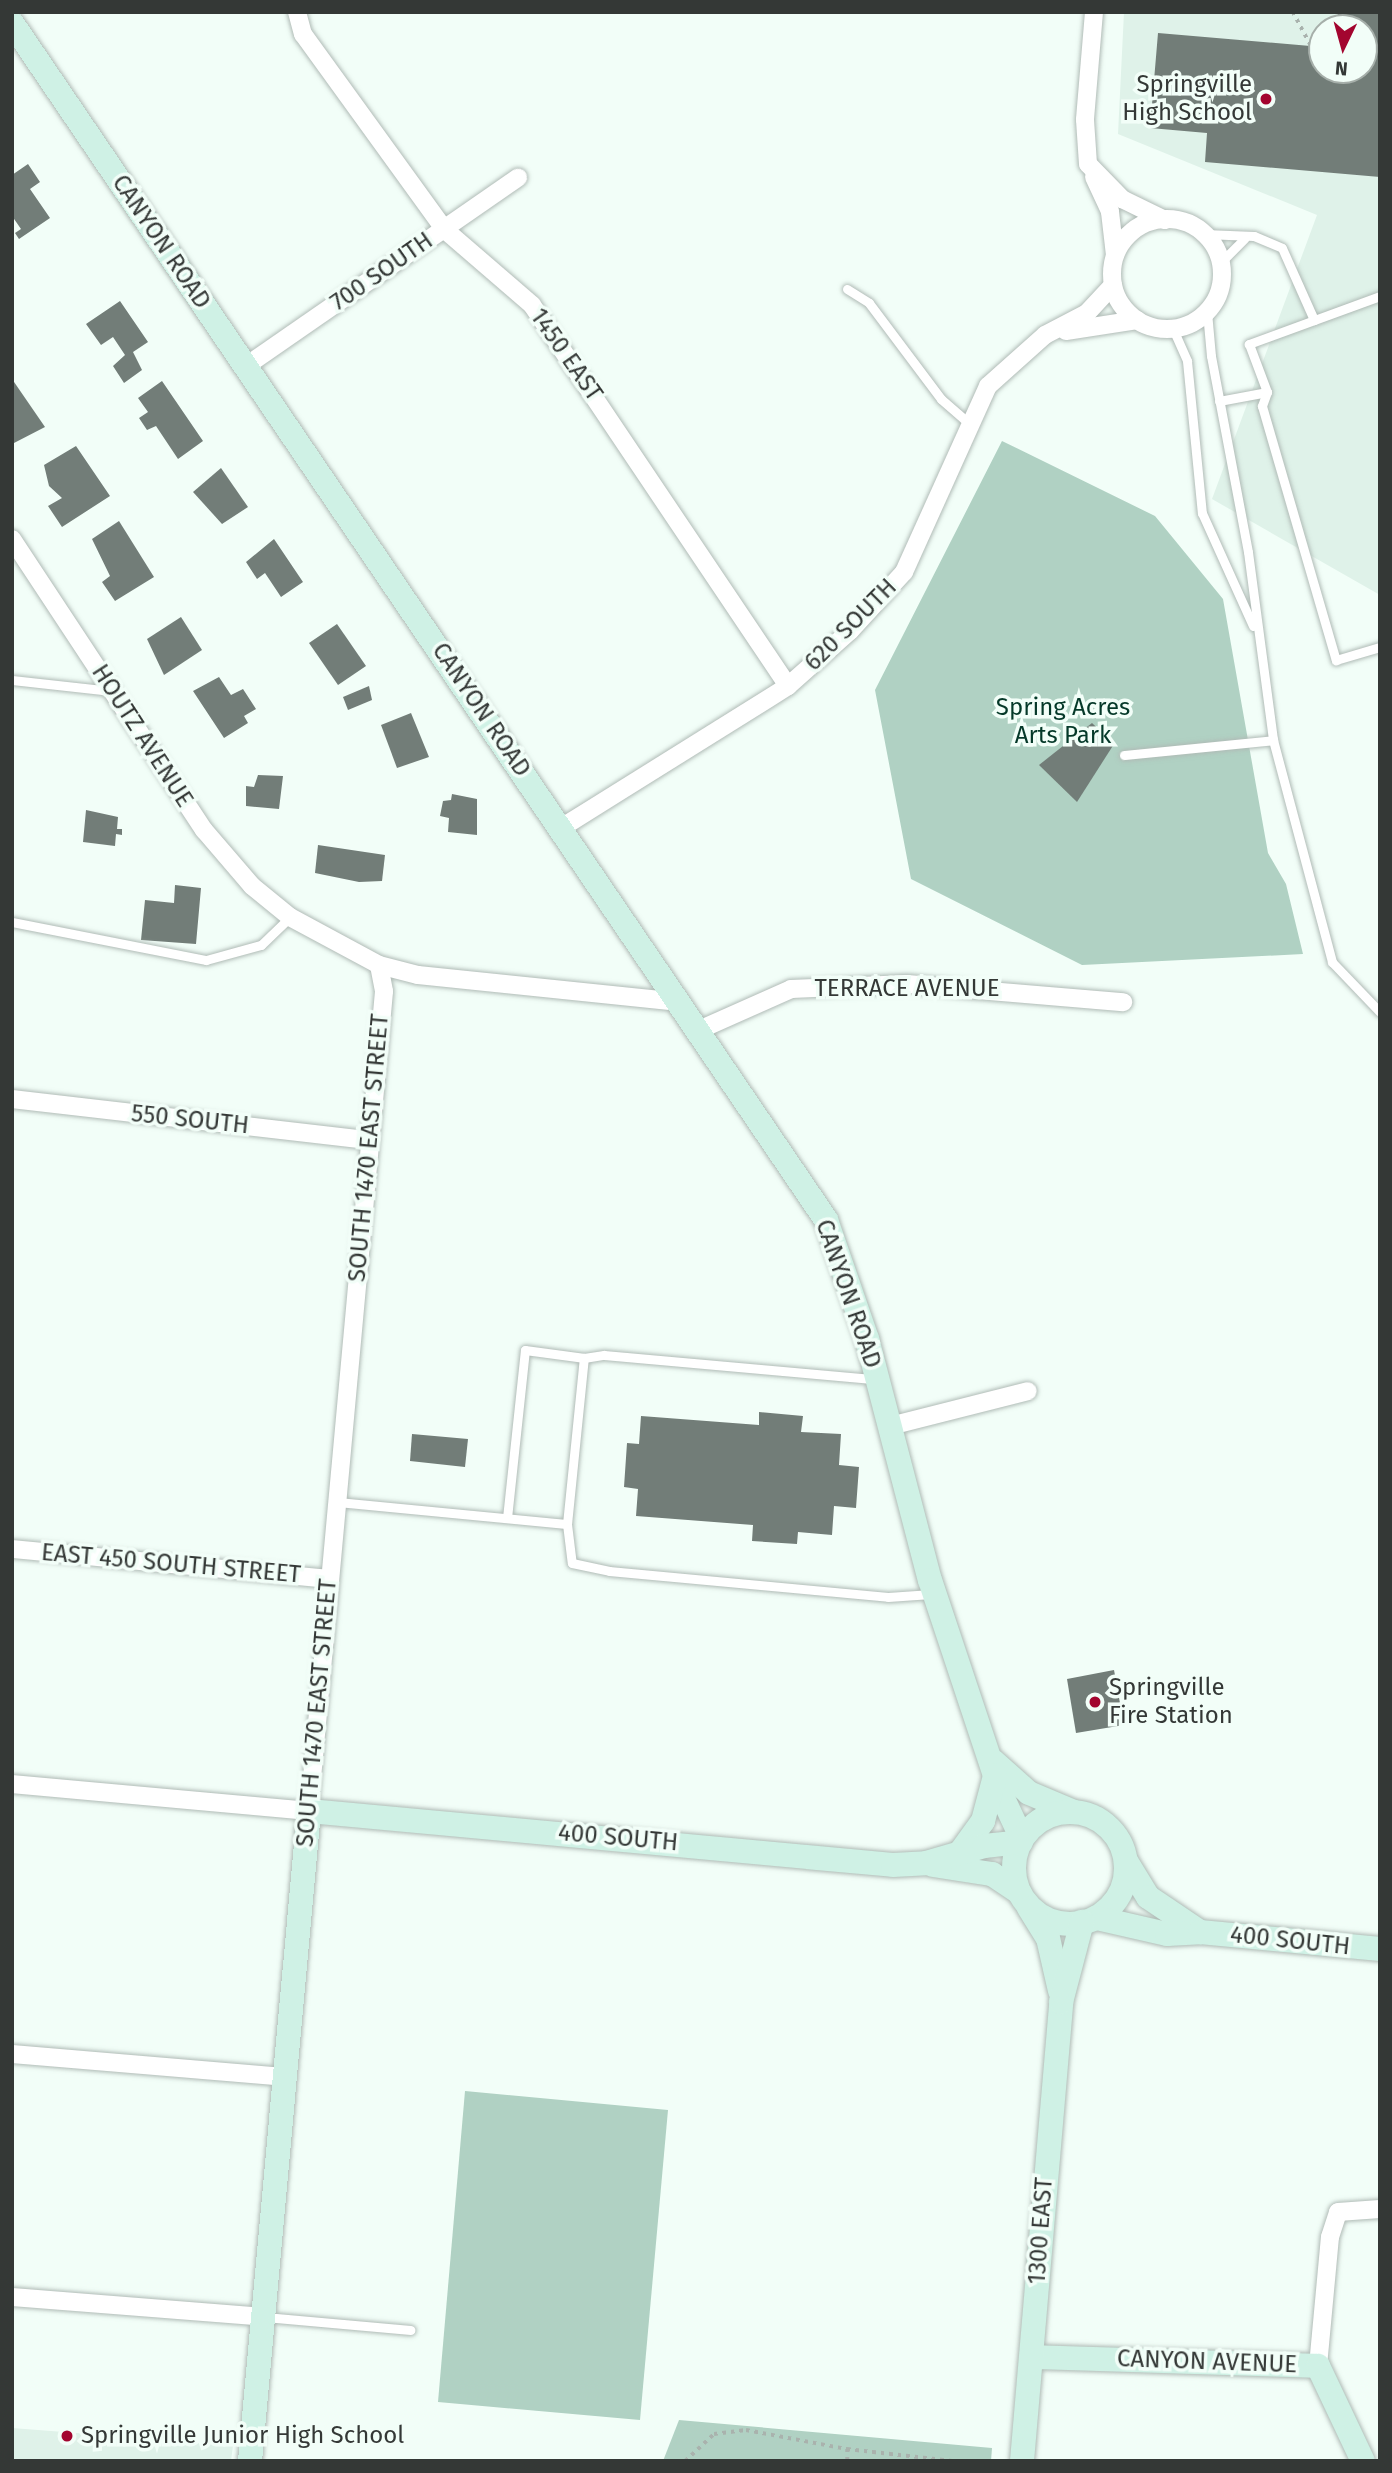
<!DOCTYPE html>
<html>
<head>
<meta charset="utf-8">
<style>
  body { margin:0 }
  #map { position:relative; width:1392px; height:2473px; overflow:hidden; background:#f2fef8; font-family:"Fira Sans",sans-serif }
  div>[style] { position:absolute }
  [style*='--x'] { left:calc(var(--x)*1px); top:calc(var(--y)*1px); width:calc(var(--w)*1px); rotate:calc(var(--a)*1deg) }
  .built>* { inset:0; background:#dff2e9 }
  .green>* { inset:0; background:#b0d1c3 }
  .building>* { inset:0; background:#727d78 }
  .path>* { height:3.5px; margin-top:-1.75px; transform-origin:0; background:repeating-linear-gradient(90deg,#a9b2ad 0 3.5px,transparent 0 8.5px) }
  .roads { filter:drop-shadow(0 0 2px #b0bbb6) drop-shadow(0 0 2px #b0bbb6) }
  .lane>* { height:9px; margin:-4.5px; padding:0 4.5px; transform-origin:4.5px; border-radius:4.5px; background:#fff }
  .street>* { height:18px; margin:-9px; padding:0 9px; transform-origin:9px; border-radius:9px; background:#fff }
  .street>.ring { margin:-9px; padding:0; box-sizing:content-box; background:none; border:18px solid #fff; border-radius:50% }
  .secondary>* { height:24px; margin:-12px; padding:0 12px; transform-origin:12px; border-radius:12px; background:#cff1e5 }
  .secondary>.ring { margin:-12px; padding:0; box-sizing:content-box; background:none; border:24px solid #cff1e5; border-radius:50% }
  .dots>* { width:19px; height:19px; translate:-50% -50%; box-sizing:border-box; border:4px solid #f2fef8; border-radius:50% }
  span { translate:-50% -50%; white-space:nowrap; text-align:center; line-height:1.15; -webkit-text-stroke:7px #f2fef8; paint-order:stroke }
  .poi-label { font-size:24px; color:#343836 }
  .right { translate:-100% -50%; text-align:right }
  .left { translate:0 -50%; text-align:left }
  .street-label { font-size:24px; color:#343836 }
  .park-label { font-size:24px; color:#053929 }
  .frame { position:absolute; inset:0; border:14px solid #343836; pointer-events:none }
  .north { position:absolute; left:1308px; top:14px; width:70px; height:70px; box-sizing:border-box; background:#f2fef8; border:2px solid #a6afaa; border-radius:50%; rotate:185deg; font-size:19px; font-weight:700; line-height:28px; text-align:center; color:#343836 }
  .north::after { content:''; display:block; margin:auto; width:24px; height:32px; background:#a3052f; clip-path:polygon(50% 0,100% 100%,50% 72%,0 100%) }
</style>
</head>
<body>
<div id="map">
  <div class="built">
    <div style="clip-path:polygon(evenodd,1124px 12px,1380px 12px,1380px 595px,1212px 499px,1317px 215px,1118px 134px,1124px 12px,1322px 28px,1364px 28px,1364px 70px,1322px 70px,1322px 28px)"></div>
    <div style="clip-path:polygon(12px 2428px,233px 2445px,231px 2461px,12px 2461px)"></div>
  </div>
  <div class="green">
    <div style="clip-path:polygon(1002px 441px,1155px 516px,1223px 599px,1268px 853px,1286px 884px,1303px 954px,1082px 965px,911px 879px,875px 690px)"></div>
    <div style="clip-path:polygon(465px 2091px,668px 2110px,640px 2420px,438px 2402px)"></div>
    <div style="clip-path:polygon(679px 2420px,992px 2448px,991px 2461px,663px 2461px)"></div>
  </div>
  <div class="building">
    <div style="clip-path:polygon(1338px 12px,1380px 12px,1380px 177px,1205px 162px,1207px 133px,1150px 128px,1158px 33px,1322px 47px,1322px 70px,1364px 70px,1364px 28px,1336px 28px)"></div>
    <div style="clip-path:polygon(28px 164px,40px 182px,30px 189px,50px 218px,19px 239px,15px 233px,21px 229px,12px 216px,12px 175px)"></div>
    <div style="clip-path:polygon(120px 301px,148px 342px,133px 352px,142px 370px,124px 383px,113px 366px,125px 355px,113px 337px,101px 345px,86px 324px)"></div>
    <div style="clip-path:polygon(12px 379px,45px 427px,14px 443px,12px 440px)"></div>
    <div style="clip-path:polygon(162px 381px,203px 441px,178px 459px,156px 426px,147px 430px,139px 418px,148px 412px,138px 398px)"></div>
    <div style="clip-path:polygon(76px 446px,110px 496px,62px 527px,48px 506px,62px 498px,49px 486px,44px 465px)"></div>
    <div style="clip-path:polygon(221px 468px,248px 507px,222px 524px,193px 492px)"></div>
    <div style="clip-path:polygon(119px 521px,154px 577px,115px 601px,102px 582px,110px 576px,92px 539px)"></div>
    <div style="clip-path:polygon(274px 539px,303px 582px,281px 597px,265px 573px,257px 579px,246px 562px)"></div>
    <div style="clip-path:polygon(181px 617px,202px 650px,164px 675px,147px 639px)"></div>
    <div style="clip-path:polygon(337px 624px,366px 666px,338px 685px,309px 643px)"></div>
    <div style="clip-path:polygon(219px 677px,231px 695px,243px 689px,256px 709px,244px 716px,248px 723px,224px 738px,193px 691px)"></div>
    <div style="clip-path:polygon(369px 686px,372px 700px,348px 710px,343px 697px)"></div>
    <div style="clip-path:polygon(411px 713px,429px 757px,397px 768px,381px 725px)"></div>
    <div style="clip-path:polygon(1092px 723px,1114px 744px,1077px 802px,1039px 765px)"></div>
    <div style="clip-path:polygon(258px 775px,283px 776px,279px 809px,246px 806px,246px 786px,254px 787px)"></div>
    <div style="clip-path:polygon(452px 794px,477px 799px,477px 835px,448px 832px,449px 818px,440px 816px,443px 801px,451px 800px)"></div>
    <div style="clip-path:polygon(86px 810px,118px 817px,117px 829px,122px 829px,122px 835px,116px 834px,115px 846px,83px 842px)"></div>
    <div style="clip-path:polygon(318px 845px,385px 855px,382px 881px,359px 882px,315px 873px)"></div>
    <div style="clip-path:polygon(175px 885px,201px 888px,196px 944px,141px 940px,145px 900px,174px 903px)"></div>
    <div style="clip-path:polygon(759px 1412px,803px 1416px,801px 1432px,841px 1434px,839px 1465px,859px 1467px,856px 1508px,834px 1506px,832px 1535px,798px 1532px,797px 1544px,752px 1541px,753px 1525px,636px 1516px,638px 1489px,624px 1487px,627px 1443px,639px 1444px,641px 1416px,759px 1425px)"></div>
    <div style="clip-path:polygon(412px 1434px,468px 1439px,465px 1467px,410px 1461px)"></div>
    <div style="clip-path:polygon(1114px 1670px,1124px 1725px,1076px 1733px,1067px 1679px)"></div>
  </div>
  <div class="path">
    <div style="--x:1293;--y:12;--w:38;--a:62"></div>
    <div style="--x:685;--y:2461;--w:40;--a:-43"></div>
    <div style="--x:714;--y:2434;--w:32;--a:-7"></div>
    <div style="--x:746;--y:2430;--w:103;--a:10.7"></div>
    <div style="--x:847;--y:2449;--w:106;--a:6.5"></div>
    <div style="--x:847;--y:2461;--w:12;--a:-90"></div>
  </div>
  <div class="roads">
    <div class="lane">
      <div style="--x:1204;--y:234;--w:50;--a:2.3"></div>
      <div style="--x:1254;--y:236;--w:30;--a:23"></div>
      <div style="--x:1282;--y:248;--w:79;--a:66"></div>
      <div style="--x:1221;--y:262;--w:33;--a:-45"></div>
      <div style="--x:847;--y:289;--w:26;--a:32"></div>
      <div style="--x:869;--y:303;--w:120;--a:53.1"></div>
      <div style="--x:941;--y:399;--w:40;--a:41"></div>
      <div style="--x:1380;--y:296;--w:140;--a:159.9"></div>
      <div style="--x:1249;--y:344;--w:51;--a:69.4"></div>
      <div style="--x:1267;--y:392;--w:15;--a:110"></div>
      <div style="--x:1262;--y:406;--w:265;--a:73.8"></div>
      <div style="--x:1336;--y:660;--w:46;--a:-16.5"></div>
      <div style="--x:1207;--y:312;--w:44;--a:84.8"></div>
      <div style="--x:1211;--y:356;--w:199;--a:79.3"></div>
      <div style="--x:1248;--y:552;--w:190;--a:82.4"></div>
      <div style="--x:1273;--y:740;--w:230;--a:75.1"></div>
      <div style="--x:1332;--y:962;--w:69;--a:46.2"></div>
      <div style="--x:1173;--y:329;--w:35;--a:66"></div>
      <div style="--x:1187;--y:361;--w:153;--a:84.4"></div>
      <div style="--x:1202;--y:513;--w:124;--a:65.7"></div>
      <div style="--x:1219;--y:401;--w:49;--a:-10.6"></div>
      <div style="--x:12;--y:680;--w:100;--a:6.3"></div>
      <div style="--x:1124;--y:755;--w:150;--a:-5.7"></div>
      <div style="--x:12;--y:922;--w:198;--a:11.1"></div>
      <div style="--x:206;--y:960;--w:57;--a:-15.3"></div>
      <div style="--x:261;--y:945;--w:40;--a:-44"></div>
      <div style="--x:337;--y:1502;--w:231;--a:5.5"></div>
      <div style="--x:567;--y:1524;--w:167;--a:-84.2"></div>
      <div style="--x:584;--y:1358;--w:20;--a:-9"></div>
      <div style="--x:604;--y:1355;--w:272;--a:5.1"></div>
      <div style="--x:507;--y:1518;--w:169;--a:-83.9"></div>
      <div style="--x:525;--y:1350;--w:60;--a:7.7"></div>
      <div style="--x:567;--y:1524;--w:39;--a:83"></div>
      <div style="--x:572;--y:1563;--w:38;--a:12"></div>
      <div style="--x:609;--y:1571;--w:280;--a:5.3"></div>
      <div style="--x:888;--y:1597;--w:43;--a:-4"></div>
      <div style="--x:265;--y:2317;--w:146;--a:5.1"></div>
    </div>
    <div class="street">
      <div style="--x:297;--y:12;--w:23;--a:75"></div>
      <div style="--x:303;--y:34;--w:241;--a:54.1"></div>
      <div style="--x:444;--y:229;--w:116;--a:40.8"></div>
      <div style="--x:532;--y:305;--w:459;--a:56.1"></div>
      <div style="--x:1094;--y:12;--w:108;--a:94.8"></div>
      <div style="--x:1085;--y:120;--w:44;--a:86.1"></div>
      <div style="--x:1088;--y:164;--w:49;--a:45.8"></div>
      <div style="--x:1122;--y:199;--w:48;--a:26"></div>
      <div style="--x:1094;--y:177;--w:38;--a:65"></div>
      <div style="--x:1110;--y:212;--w:43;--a:83.4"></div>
      <div class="ring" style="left:1112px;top:219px;width:92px;height:92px"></div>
      <div style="--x:1066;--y:331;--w:72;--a:-8.8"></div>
      <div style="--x:246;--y:366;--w:331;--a:-34.7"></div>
      <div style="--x:12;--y:539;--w:349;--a:56.6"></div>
      <div style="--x:204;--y:830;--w:74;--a:49.4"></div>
      <div style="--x:252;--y:886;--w:49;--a:39.2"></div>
      <div style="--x:290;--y:917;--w:101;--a:28.3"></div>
      <div style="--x:379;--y:965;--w:40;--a:14.4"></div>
      <div style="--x:418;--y:975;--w:263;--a:5.9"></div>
      <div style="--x:561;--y:828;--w:268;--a:-32"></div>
      <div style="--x:788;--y:686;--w:83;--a:-41.6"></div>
      <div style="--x:850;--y:631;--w:80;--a:-47.5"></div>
      <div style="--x:904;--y:572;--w:204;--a:-65.7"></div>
      <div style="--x:988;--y:386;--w:76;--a:-41.8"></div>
      <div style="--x:1045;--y:335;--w:47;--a:-27.6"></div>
      <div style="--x:1087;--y:313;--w:38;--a:-47"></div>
      <div style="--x:699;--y:1030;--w:101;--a:-24"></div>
      <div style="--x:791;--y:989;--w:116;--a:-2.5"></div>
      <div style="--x:907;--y:984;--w:217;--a:4.8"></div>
      <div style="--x:12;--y:1099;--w:358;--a:6.6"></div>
      <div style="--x:890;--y:1426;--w:142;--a:-14.2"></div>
      <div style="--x:12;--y:1549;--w:318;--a:5.4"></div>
      <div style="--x:12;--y:1784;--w:298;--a:5.2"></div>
      <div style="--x:309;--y:1811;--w:823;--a:-84.77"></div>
      <div style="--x:384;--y:991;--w:26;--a:-101"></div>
      <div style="--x:12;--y:2054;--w:273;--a:4.8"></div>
      <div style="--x:12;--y:2297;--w:253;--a:4.5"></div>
      <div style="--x:1318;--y:2366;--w:130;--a:-84.7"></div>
      <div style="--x:1330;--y:2237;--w:26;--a:-72"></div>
      <div style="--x:1338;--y:2212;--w:42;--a:-4.1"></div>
    </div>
    <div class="secondary">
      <div style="--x:12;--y:23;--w:1448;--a:55.78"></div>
      <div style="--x:826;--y:1220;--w:126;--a:71"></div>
      <div style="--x:867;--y:1339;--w:249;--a:75.4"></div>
      <div style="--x:930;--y:1580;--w:228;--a:71.6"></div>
      <div style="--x:1002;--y:1796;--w:47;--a:65.1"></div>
      <div style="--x:993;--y:1761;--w:48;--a:41.6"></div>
      <div style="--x:1029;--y:1793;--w:49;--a:22.9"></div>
      <div class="ring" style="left:1014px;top:1812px;width:88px;height:88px"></div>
      <div style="--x:959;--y:1854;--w:41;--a:-54"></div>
      <div style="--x:983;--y:1821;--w:47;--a:-75.1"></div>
      <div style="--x:1126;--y:1861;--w:42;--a:58.6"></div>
      <div style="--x:1148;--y:1897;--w:63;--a:33.9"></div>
      <div style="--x:933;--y:1865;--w:60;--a:8.7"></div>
      <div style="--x:992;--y:1874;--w:32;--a:34"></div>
      <div style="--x:1029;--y:1908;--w:36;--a:58"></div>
      <div style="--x:1048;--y:1938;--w:54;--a:77.2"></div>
      <div style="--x:1097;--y:1918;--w:72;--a:12.9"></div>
      <div style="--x:1167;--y:1934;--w:33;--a:-3"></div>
      <div style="--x:1200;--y:1932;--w:181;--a:5.4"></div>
      <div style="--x:1032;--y:2357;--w:286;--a:1.8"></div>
      <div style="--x:1318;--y:2366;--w:105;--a:64.7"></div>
      <div style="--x:250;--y:2461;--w:653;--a:-84.81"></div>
      <div style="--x:309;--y:1811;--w:586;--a:5.28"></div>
      <div style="--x:893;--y:1865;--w:33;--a:-3"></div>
      <div style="--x:926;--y:1863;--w:60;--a:-16.3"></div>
      <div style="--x:984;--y:1846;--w:37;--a:-6"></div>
      <div style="--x:1022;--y:2461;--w:461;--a:-85.1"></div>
      <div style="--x:1061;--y:2002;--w:83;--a:-75.3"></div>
    </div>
  </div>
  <div class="dots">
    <div style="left:1266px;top:99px;background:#a3052f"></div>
    <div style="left:1095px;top:1702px;background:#a3052f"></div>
    <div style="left:67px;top:2436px;background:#a3052f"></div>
  </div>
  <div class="poi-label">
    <span class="right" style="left:1252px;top:99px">Springville<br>High School</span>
    <span class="left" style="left:1109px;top:1702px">Springville<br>Fire Station</span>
    <span class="left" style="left:81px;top:2436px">Springville Junior High School</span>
  </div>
  <div class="street-label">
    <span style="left:161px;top:242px;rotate:56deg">CANYON ROAD</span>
    <span style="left:382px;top:272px;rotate:-35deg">700 SOUTH</span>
    <span style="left:566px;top:355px;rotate:55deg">1450 EAST</span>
    <span style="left:851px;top:625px;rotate:-45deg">620 SOUTH</span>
    <span style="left:481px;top:710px;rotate:56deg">CANYON ROAD</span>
    <span style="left:142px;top:736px;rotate:57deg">HOUTZ AVENUE</span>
    <span style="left:907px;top:989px">TERRACE AVENUE</span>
    <span style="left:190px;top:1120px;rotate:6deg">550 SOUTH</span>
    <span style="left:369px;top:1148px;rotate:-85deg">SOUTH 1470 EAST STREET</span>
    <span style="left:848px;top:1294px;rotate:71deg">CANYON ROAD</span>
    <span style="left:171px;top:1564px;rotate:5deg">EAST 450 SOUTH STREET</span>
    <span style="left:317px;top:1713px;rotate:-85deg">SOUTH 1470 EAST STREET</span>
    <span style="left:618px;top:1838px;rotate:5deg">400 SOUTH</span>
    <span style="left:1290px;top:1941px;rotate:6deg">400 SOUTH</span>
    <span style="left:1041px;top:2231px;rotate:-86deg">1300 EAST</span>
    <span style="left:1207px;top:2362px;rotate:2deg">CANYON AVENUE</span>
  </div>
  <div class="park-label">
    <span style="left:1063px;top:722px">Spring Acres<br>Arts Park</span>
  </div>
  <div class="frame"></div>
  <div class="north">N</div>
</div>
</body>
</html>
